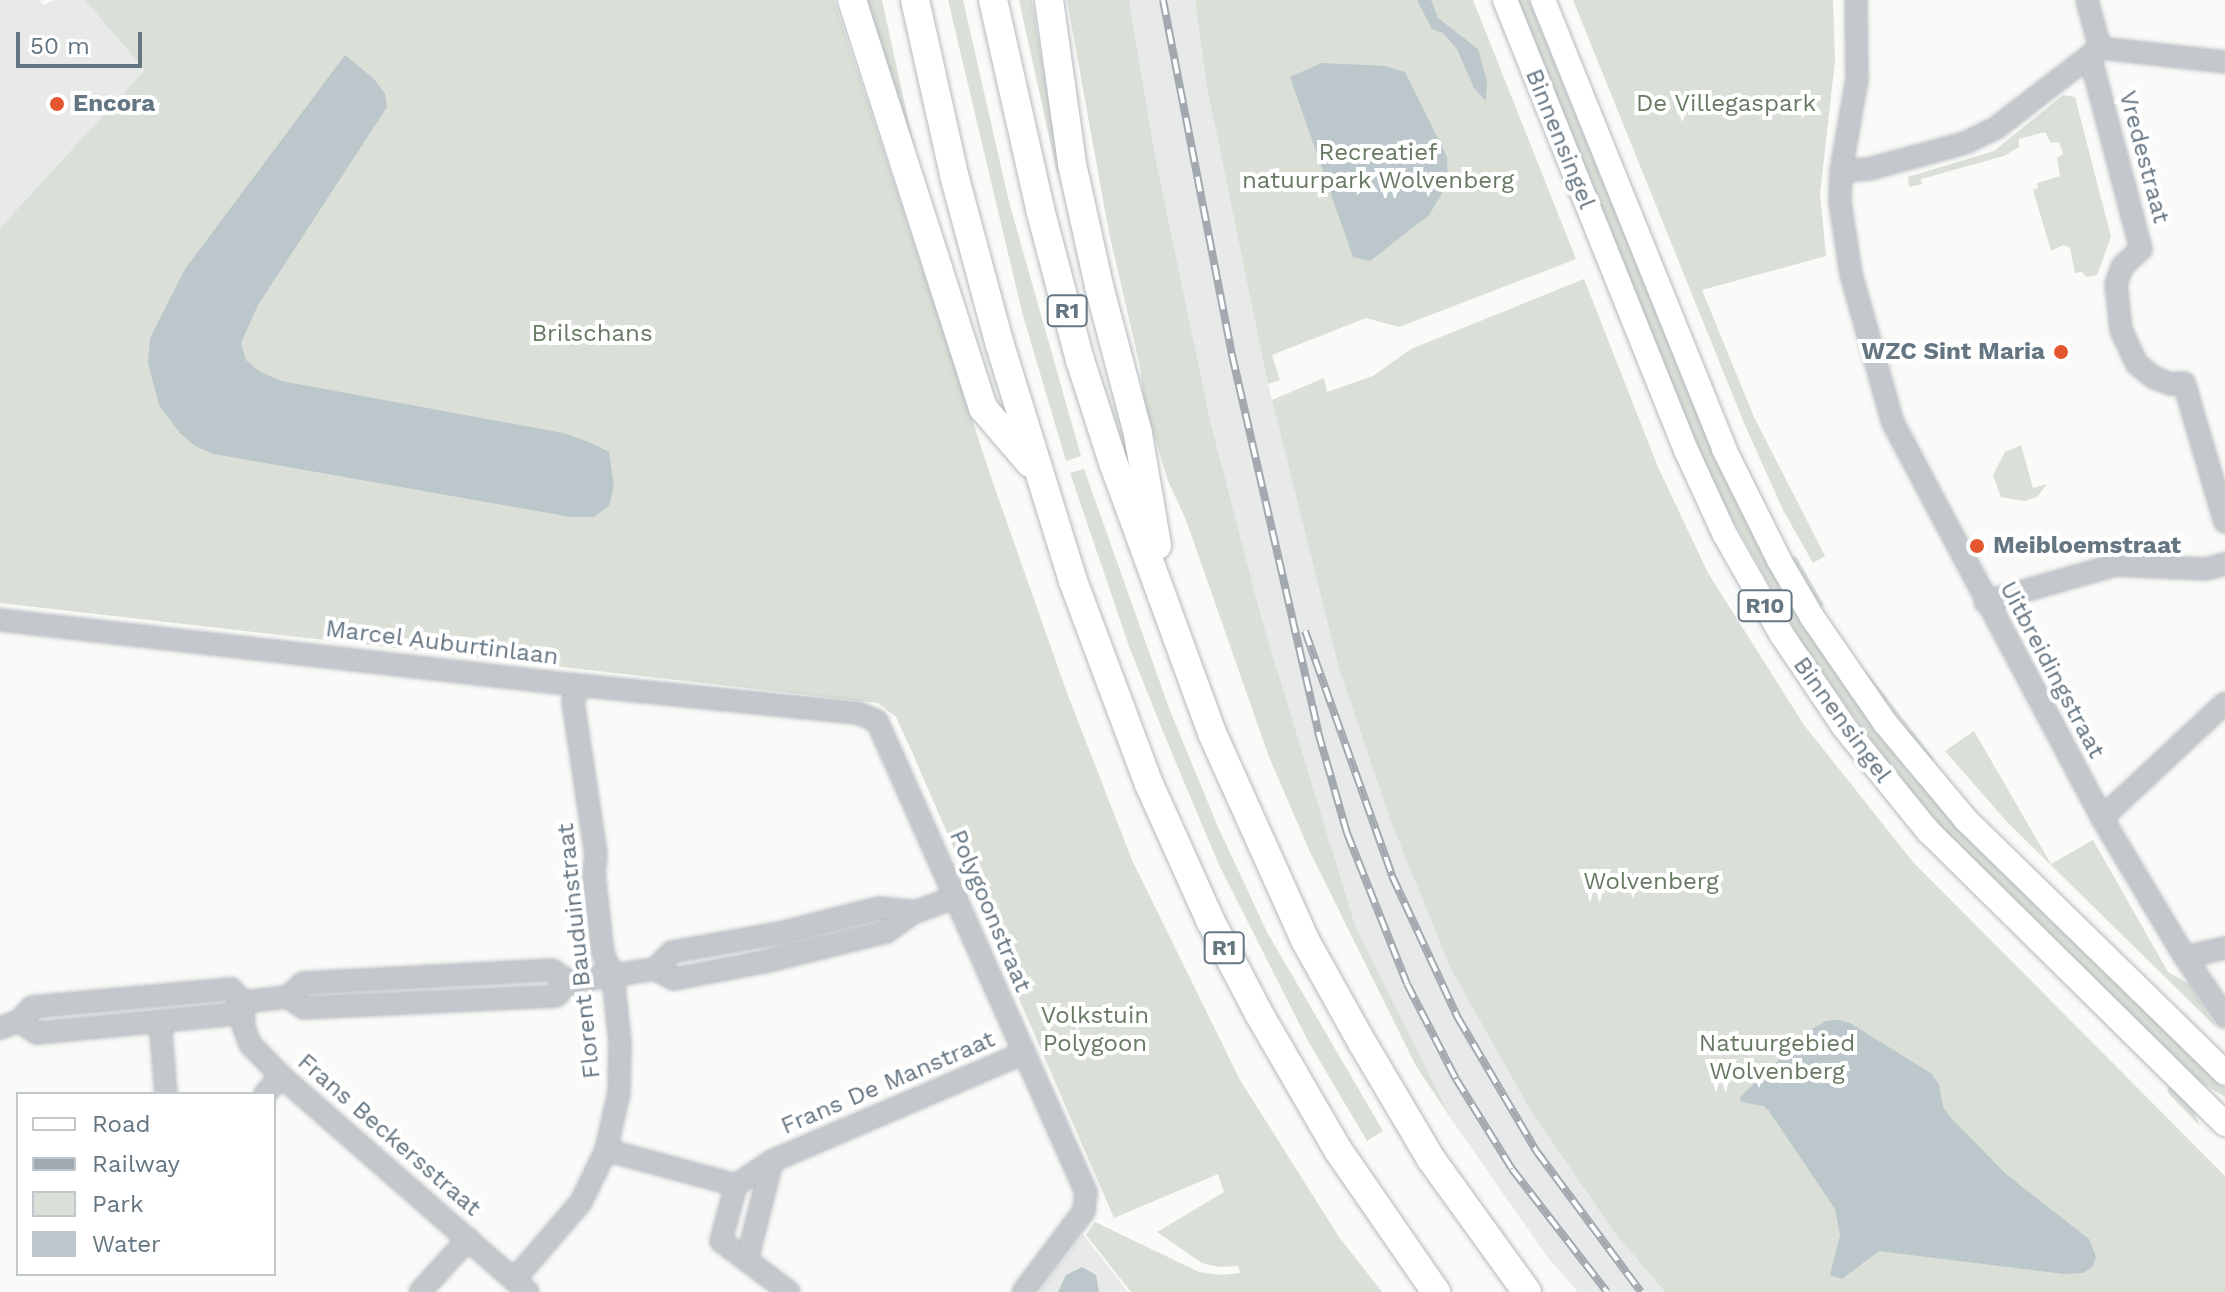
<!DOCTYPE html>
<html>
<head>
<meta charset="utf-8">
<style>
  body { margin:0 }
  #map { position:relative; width:2225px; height:1292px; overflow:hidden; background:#fafaf8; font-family:"Work Sans",sans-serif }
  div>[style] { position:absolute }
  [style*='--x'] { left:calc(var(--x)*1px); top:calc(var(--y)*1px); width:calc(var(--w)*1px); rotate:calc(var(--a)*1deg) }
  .built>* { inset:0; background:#e8e9e9 }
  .green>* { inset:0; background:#dadfd7 }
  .water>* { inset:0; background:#bbc7cb }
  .roads { filter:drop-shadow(0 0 2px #b5babe) drop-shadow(0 0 2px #b5babe) }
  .minor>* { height:20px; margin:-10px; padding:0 10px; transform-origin:10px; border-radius:10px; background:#c3c8cc }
  .major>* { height:24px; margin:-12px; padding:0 12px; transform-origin:12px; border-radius:12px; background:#fff }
  .highway>* { height:28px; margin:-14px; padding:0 14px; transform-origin:14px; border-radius:14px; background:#fff }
  .rail>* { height:8px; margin-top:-4px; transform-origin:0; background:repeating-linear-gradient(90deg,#fff 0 15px,#a2aab0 0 30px); box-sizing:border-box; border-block:2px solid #a2aab0 }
  .dots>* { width:22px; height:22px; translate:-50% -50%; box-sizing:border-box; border:4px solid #fff; border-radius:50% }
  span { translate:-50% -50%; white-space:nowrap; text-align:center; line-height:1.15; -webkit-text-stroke:8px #fff; paint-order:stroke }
  .shield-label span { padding:2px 6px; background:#fff; border:2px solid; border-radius:6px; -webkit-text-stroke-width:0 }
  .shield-label { font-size:22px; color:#657683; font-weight:700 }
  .poi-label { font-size:24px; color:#657683; font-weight:700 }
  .left { translate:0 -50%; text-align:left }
  .right { translate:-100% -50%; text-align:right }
  .park-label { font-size:24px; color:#687a64 }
  .street-label { font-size:24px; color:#657683 }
  .legend { position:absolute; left:16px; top:1092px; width:260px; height:184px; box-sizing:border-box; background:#fff; border:2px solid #c1c8cd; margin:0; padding:10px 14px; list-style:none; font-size:24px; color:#657683 }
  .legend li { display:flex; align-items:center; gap:16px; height:40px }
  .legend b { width:40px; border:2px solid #c1c8cd }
  .scale { position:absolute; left:16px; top:32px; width:126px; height:36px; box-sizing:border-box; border:4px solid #657683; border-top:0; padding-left:10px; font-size:24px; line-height:28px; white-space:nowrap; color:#657683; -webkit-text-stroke:6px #fff; paint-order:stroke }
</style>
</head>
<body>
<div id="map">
  <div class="built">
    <div style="clip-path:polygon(0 0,40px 0,43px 5px,54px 0,85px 0,146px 70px,0 228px)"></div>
    <div style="clip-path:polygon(1129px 0,1195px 0,1268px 384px,1339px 669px,1390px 819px,1531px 1111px,1614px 1232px,1665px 1292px,1578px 1292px,1548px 1258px,1452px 1120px,1356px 928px,1262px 620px,1211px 424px,1156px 161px)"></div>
    <div style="clip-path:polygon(1083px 1234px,1128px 1292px,1039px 1292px)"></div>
  </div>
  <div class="green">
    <div style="clip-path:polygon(85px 0,834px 0,992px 480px,1067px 693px,1132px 860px,1240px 1080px,1339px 1237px,1382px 1292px,1131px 1292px,1086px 1235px,1095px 1222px,1199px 1272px,1221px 1275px,1240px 1273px,1238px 1266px,1218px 1267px,1202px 1263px,1157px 1232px,1224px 1192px,1218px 1174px,1114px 1218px,912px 752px,896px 717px,878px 703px,0 603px,0 228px,145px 70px)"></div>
    <div style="clip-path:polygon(858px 0,882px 0,915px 151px)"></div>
    <div style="clip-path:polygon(948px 0,963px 0,1009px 202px,1081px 456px,1066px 461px,1022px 312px)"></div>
    <div style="clip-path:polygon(1019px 0,1032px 0,1060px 172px,1057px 173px)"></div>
    <div style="clip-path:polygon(1067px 0,1129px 0,1156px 161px,1211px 424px,1262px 620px,1356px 928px,1452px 1120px,1416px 1066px,1310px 852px,1269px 757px,1186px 520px,1168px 481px,1144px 402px,1140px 366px,1109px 233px)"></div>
    <div style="clip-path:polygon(1195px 0,1473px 0,1576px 259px,1399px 327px,1366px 318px,1272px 355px,1280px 380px,1268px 384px,1207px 86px)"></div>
    <div style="clip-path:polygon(1518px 0,1529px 0,1703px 428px,1771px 569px,1874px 727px,1905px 768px,2049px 919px,2225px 1087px,2225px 1097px,2191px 1076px,1953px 840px,1892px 769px,1807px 652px,1710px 479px)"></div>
    <div style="clip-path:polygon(1573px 0,1833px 0,1835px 61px,1820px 194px,1826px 256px,1702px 290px,1754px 417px,1825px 556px,1813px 563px,1783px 510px,1744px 423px)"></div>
    <div style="clip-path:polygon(2063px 95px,2075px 97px,2111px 237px,2097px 275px,2086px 277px,2082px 272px,2075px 273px,2070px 248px,2063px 245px,2051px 251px,2033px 190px,2038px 188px,2037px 183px,2060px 176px,2057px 158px,2063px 154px,2059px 142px,2051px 143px,2045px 132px,2019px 139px,2019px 147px,2004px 156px,1921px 179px,1922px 184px,1909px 187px,1908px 177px,1994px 151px)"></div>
    <div style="clip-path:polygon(1584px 279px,1658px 467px,1708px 573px,1804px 725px,1913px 862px,2225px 1176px,2225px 1292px,1665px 1292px,1614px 1232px,1531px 1111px,1450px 967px,1390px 819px,1339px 669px,1272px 400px,1324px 378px,1327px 392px,1373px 376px,1411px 349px)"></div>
    <div style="clip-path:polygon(2021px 445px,2033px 488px,2047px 484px,2037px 497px,2024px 501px,2001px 497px,1993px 475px,2005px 452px)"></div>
    <div style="clip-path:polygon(1084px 469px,1169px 708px,1218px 827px,1267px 932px,1383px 1131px,1367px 1141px,1308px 1041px,1219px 865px,1166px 739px,1130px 649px,1070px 473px)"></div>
    <div style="clip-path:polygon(1796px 556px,1824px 605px,1820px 608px,1791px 558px)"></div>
    <div style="clip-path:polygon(1866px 671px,1934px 759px,1931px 762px,1864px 672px)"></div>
    <div style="clip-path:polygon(1974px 731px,2051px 864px,2093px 840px,2168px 972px,2189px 984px,2216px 1027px,2007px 822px,1945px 751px)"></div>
    <div style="clip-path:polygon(2171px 1086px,2190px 1104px,2200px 1126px,2170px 1095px,2167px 1090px)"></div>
  </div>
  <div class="water">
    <div style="clip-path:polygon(1417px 0,1431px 0,1438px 18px,1478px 49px,1487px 81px,1486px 101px,1474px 88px,1457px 49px,1443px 33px,1432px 29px)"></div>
    <div style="clip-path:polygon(345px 55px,374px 79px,385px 94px,387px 107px,258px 305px,241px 343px,246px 360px,259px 371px,281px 381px,563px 433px,589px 442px,609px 452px,614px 486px,609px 506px,594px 517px,571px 517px,214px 454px,195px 446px,179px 432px,159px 405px,148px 363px,150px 338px,185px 269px)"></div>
    <div style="clip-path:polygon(1322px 63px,1385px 66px,1405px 72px,1447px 157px,1448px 183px,1429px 215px,1370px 261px,1353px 257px,1290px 77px)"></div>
    <div style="clip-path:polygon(1839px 1020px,1850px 1023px,1932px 1074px,1939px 1085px,1943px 1107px,1951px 1118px,2007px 1175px,2089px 1239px,2096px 1257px,2093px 1266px,2083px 1273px,2064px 1274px,1879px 1251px,1842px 1279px,1830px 1275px,1840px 1235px,1835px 1209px,1769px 1111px,1764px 1106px,1741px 1102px,1740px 1097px,1809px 1031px,1826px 1021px)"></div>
    <div style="clip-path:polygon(1082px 1267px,1096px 1275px,1099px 1292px,1058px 1292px,1066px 1275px)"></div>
  </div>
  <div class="roads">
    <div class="minor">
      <div style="--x:1856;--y:0;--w:79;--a:89.3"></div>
      <div style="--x:1857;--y:79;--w:93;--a:99.9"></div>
      <div style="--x:1841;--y:171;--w:31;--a:92"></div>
      <div style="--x:1840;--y:202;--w:73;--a:81.3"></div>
      <div style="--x:1851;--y:274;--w:155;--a:74.3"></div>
      <div style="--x:1893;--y:423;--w:447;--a:62.1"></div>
      <div style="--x:2102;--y:818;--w:162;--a:59.2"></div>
      <div style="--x:2185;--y:957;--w:72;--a:56.3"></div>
      <div style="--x:2100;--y:48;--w:126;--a:6.4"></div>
      <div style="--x:2090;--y:56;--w:200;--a:75.2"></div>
      <div style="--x:2141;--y:249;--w:26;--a:137"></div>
      <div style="--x:2122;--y:267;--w:18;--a:109"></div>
      <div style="--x:2116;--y:284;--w:46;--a:83.8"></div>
      <div style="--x:2121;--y:330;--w:38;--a:65"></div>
      <div style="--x:2137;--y:364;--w:21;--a:39"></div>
      <div style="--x:2153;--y:377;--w:18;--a:22"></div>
      <div style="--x:2170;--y:384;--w:14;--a:-4"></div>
      <div style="--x:2184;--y:383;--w:145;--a:73.6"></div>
      <div style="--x:1841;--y:171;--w:28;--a:-4"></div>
      <div style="--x:1869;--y:169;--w:99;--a:-15.2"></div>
      <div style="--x:1965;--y:143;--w:34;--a:-26"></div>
      <div style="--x:1996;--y:128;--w:131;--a:-37.6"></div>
      <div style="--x:2100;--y:48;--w:50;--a:-105.2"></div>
      <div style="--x:1985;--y:602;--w:135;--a:-15.9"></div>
      <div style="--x:2115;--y:565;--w:91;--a:2.5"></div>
      <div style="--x:2206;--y:569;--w:20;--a:-15"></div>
      <div style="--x:0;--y:620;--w:571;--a:6.44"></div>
      <div style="--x:567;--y:684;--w:292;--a:5.7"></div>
      <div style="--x:858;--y:713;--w:21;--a:23"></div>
      <div style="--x:877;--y:721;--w:515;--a:66.07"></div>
      <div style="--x:1086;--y:1192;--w:19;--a:96"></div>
      <div style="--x:1084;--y:1211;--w:101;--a:127"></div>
      <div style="--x:2102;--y:818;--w:168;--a:-43.1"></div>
      <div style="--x:2185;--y:957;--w:41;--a:-12.7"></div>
      <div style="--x:655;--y:969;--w:21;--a:28"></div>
      <div style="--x:674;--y:979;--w:96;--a:-10.8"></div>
      <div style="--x:768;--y:961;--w:122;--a:-13.8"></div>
      <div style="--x:886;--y:932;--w:35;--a:-35"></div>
      <div style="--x:915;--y:912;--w:44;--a:-20.1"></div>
      <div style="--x:288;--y:997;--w:19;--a:35"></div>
      <div style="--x:304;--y:1008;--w:252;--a:-2.7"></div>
      <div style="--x:556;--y:996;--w:19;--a:-47"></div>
      <div style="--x:569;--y:982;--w:87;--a:-8.6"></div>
      <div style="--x:655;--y:969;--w:24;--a:-45"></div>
      <div style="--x:672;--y:952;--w:110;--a:-10"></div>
      <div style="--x:780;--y:933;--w:102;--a:-14.2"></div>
      <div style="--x:879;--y:908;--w:36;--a:6"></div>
      <div style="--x:243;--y:1002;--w:26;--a:88"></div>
      <div style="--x:244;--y:1028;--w:17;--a:69"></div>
      <div style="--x:250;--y:1044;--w:45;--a:45.9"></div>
      <div style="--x:281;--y:1076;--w:328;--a:41.2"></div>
      <div style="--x:19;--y:1021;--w:22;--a:34"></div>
      <div style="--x:37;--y:1033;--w:199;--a:-5.5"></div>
      <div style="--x:235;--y:1014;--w:14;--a:-56"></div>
      <div style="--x:243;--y:1002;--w:45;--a:-6.3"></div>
      <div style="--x:288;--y:997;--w:21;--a:-43"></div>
      <div style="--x:303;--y:983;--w:249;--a:-3"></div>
      <div style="--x:552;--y:970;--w:21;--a:35"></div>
      <div style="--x:160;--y:1021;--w:73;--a:85.3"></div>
      <div style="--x:0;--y:1028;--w:20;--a:-20"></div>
      <div style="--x:19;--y:1021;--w:19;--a:-47"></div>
      <div style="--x:32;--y:1007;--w:200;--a:-5.2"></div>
      <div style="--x:231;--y:989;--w:18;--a:47"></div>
      <div style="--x:265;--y:1094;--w:24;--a:-48"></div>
      <div style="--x:606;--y:1150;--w:135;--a:15.1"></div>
      <div style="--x:736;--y:1185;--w:43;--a:-33.7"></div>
      <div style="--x:772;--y:1161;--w:274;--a:-23.2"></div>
      <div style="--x:736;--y:1185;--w:58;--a:105"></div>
      <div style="--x:721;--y:1241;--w:85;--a:36.9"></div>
      <div style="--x:747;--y:1260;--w:102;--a:-75.8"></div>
      <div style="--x:515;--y:1279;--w:101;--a:-49.4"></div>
      <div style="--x:581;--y:1202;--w:58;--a:-64.3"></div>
      <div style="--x:606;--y:1150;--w:58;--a:-77.2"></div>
      <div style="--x:619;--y:1093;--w:50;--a:-88.9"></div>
      <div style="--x:620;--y:1043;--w:67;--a:-96"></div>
      <div style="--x:613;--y:976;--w:24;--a:-114"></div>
      <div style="--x:603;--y:954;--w:81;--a:-96.4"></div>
      <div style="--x:594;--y:874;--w:19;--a:-84"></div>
      <div style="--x:596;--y:855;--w:155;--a:-98.5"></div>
      <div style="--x:573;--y:702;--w:18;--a:-71"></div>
      <div style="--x:420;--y:1292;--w:72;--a:-47.8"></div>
    </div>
    <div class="major">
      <div style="--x:1505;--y:0;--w:485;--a:68.1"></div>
      <div style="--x:1686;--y:450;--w:91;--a:65.4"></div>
      <div style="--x:1724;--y:533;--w:117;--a:60.4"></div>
      <div style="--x:1782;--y:635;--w:111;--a:56"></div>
      <div style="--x:1844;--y:727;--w:134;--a:51.1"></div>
      <div style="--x:1928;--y:831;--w:417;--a:44.6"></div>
      <div style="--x:1543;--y:0;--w:484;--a:68"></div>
      <div style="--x:1724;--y:449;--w:124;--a:63.6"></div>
      <div style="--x:1779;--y:560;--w:66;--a:59.9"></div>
      <div style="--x:1812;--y:617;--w:129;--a:55.4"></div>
      <div style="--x:1885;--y:723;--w:126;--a:50.1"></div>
      <div style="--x:1966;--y:820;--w:362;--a:44.3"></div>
    </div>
    <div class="highway">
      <div style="--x:852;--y:0;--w:429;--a:72.2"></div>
      <div style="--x:983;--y:408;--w:72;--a:49.5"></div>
      <div style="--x:915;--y:0;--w:179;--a:77.4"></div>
      <div style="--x:954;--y:175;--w:176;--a:74.9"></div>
      <div style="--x:1000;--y:345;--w:247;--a:72.8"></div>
      <div style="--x:1073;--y:581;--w:217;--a:69.5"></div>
      <div style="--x:1149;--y:784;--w:149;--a:65.8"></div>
      <div style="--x:1210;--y:920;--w:104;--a:62.4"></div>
      <div style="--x:1258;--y:1012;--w:160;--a:59.9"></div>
      <div style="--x:1338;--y:1150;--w:173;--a:55.4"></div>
      <div style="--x:993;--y:0;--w:214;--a:77.3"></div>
      <div style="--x:1040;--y:209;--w:156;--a:75.2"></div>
      <div style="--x:1080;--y:360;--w:110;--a:72.1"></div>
      <div style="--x:1114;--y:465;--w:285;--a:69.9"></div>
      <div style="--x:1212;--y:733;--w:227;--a:65.8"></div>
      <div style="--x:1305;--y:940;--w:119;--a:60.9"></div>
      <div style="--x:1363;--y:1044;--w:134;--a:59.4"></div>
      <div style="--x:1431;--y:1159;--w:164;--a:54.2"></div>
      <div style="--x:1049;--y:0;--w:166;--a:82"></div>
      <div style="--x:1072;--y:164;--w:125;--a:77.5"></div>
      <div style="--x:1099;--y:286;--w:153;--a:75.2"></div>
      <div style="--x:1138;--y:434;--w:113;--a:80.3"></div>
    </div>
  </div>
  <div class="rail">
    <div style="--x:1163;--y:0;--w:362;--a:79"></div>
    <div style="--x:1232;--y:355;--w:387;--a:77.1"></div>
    <div style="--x:1318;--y:732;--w:105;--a:74"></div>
    <div style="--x:1347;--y:833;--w:162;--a:68.3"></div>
    <div style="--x:1407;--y:984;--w:107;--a:62.7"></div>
    <div style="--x:1456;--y:1079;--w:106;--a:58.1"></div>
    <div style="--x:1512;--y:1169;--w:155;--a:52.3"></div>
    <div style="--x:1305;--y:631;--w:260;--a:70.4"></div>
    <div style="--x:1392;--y:876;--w:157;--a:65.1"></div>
    <div style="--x:1458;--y:1018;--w:156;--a:59.5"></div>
    <div style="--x:1537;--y:1152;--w:174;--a:53.4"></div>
  </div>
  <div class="dots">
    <div style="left:57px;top:104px;background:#e4572e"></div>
    <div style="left:2061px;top:352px;background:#e4572e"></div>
    <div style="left:1977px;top:546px;background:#e4572e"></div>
  </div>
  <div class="shield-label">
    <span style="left:1067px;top:311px">R1</span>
    <span style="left:1765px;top:606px">R10</span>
    <span style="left:1224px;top:948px">R1</span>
  </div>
  <div class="poi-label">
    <span class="left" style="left:73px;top:104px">Encora</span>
    <span class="right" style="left:2045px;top:352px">WZC Sint Maria</span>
    <span class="left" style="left:1993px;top:546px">Meibloemstraat</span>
  </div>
  <div class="park-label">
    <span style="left:1726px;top:104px">De Villegaspark</span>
    <span style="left:1378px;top:167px">Recreatief<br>natuurpark Wolvenberg</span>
    <span style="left:592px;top:334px">Brilschans</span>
    <span style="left:1651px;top:882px">Wolvenberg</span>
    <span style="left:1095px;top:1030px">Volkstuin<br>Polygoon</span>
    <span style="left:1777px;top:1058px">Natuurgebied<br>Wolvenberg</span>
  </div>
  <div class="street-label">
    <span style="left:1560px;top:139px;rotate:68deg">Binnensingel</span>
    <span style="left:2144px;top:157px;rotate:75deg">Vredestraat</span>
    <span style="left:442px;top:643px;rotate:7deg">Marcel Auburtinlaan</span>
    <span style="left:2052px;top:670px;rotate:62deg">Uitbreidingstraat</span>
    <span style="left:1842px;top:720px;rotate:54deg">Binnensingel</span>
    <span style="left:990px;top:911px;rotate:67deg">Polygoonstraat</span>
    <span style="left:579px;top:951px;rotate:-96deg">Florent Bauduinstraat</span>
    <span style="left:888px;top:1083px;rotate:-23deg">Frans De Manstraat</span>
    <span style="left:389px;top:1135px;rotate:41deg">Frans Beckersstraat</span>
  </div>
  <ul class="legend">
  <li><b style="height:10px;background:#fff"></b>Road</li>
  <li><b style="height:10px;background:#a2aab0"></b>Railway</li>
  <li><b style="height:22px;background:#dadfd7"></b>Park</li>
  <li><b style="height:22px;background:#bbc7cb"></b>Water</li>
  </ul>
  <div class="scale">50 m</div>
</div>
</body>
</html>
